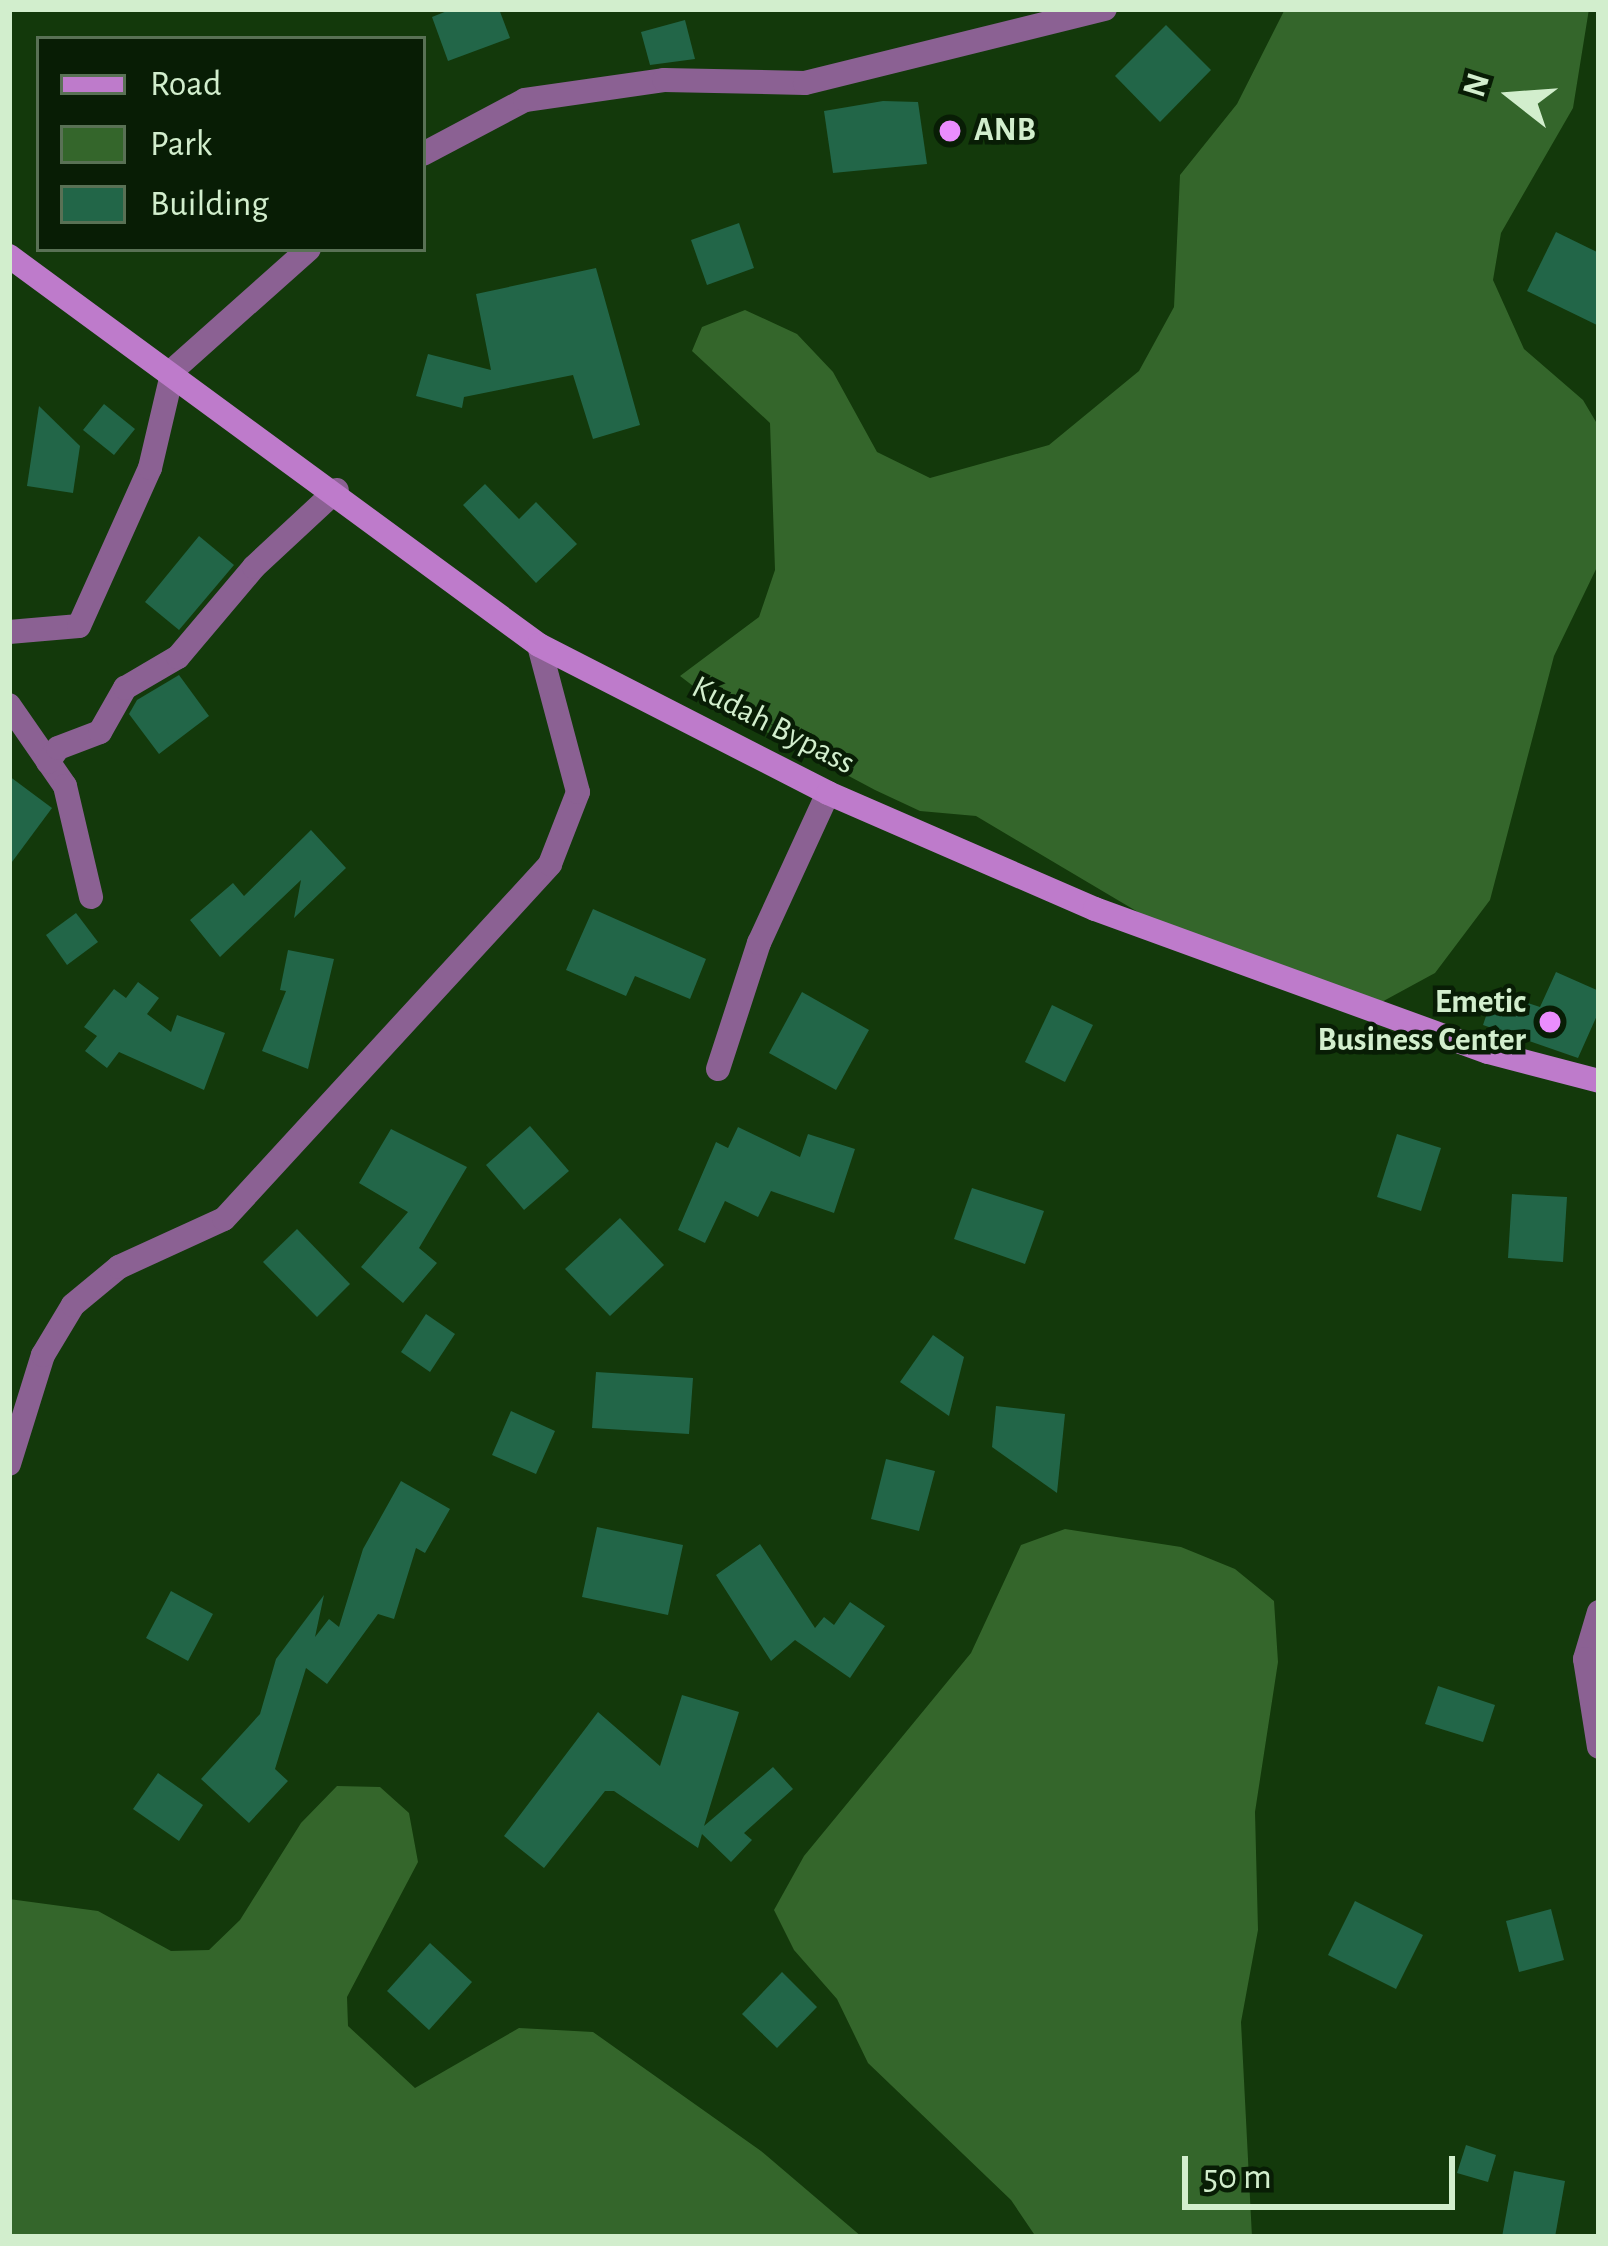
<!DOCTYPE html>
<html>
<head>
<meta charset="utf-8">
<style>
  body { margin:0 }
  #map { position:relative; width:1608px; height:2246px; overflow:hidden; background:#13390b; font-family:"Alegreya Sans",sans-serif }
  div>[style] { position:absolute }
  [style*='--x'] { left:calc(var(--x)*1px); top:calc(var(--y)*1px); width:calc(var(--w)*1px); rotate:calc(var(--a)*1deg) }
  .green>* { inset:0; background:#34662b }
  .building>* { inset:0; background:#226648 }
  .street>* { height:24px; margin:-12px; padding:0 12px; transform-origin:12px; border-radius:12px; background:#8b6193 }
  .secondary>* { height:24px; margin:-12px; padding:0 12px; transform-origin:12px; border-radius:12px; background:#be7bcb }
  .dots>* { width:33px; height:33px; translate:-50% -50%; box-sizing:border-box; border:6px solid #081d05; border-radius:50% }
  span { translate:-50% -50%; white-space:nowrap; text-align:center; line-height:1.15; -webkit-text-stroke:9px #081d05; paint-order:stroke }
  .poi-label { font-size:33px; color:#d2eecd; font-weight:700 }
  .left { translate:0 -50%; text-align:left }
  .right { translate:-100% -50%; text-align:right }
  .street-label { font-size:33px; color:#d2eecd }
  .frame { position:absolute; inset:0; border:12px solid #d2eecd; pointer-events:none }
  .legend { position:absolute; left:36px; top:36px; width:390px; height:216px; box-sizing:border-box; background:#081d05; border:3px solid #597155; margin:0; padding:15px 21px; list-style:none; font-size:36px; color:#d2eecd }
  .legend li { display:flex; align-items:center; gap:24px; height:60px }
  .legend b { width:60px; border:3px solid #597155 }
  .north { position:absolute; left:1452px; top:36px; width:120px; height:120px; -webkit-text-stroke:9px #081d05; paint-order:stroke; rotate:287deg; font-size:33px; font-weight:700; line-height:48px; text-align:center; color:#d2eecd }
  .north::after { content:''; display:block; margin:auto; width:42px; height:54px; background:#d2eecd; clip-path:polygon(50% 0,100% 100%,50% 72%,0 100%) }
  .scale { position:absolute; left:1182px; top:2156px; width:273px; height:54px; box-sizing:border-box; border:6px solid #d2eecd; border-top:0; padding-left:15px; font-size:36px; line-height:42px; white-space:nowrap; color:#d2eecd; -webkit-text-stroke:9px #081d05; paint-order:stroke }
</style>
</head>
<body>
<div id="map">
  <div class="green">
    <div style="clip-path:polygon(1285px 9px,1589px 9px,1573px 108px,1501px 233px,1493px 280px,1524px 349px,1583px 400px,1599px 427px,1599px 563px,1554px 656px,1490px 900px,1435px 973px,1378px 1004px,1148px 918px,976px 816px,920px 811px,875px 790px,723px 709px,680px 676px,759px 617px,775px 570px,770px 423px,692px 351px,702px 327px,745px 310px,797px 334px,833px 372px,877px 452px,930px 478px,1049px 445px,1139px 371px,1174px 307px,1180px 175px,1237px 104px)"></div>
    <div style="clip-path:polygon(1065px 1529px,1181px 1547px,1235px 1569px,1274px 1601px,1278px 1662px,1255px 1812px,1258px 1930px,1241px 2022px,1252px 2237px,1036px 2237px,1011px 2200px,868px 2063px,837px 1999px,794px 1950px,774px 1910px,804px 1856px,971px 1653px,1021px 1545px)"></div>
    <div style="clip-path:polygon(337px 1786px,380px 1787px,409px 1813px,418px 1862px,347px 1997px,348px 2026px,415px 2088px,519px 2028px,593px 2032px,761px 2151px,862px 2237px,9px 2236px,9px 1899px,98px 1911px,171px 1951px,209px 1950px,240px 1920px,301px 1823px)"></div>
  </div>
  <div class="building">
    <div style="clip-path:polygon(452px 9px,499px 9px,510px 38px,448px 61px,432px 17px)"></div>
    <div style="clip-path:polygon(685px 20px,695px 59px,650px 65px,641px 32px)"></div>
    <div style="clip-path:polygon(1166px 25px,1211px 70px,1160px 122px,1115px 76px)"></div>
    <div style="clip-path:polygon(883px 101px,918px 102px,927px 164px,833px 173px,824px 111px)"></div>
    <div style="clip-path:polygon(739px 223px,754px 268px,707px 285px,691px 240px)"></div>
    <div style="clip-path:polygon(1556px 232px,1599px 253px,1599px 326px,1527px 291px)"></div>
    <div style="clip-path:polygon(596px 268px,640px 425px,593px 439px,573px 375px,464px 397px,462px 408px,416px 396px,428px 354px,491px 370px,476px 294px)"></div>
    <div style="clip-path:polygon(104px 404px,135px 429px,114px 455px,83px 430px)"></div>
    <div style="clip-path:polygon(39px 406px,80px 446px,73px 493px,27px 486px)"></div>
    <div style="clip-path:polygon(485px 484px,519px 519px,536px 502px,577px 544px,536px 583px,463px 505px)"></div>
    <div style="clip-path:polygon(199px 536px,234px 565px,179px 630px,145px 602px)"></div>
    <div style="clip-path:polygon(179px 675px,209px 716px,159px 754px,129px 714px,137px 700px)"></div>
    <div style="clip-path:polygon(9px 776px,52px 808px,9px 866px)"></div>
    <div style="clip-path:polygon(311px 830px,346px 868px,294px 918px,301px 880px,220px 957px,190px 920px,233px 883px,244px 896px)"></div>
    <div style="clip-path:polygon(593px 909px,706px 959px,690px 999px,635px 976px,626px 996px,566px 970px)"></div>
    <div style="clip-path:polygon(76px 913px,98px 942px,67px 965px,46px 935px)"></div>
    <div style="clip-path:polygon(288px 950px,334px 959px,308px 1069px,262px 1051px,286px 991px,280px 990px)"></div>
    <div style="clip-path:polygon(1556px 972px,1599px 991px,1599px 1011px,1578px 1058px,1483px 1025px,1494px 992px,1540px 1007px)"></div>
    <div style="clip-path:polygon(138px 982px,159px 998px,147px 1014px,171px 1032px,177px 1015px,225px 1033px,204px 1090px,119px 1052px,107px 1068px,85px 1051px,97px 1036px,84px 1027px,114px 989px,126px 998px)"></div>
    <div style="clip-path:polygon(802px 992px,869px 1030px,836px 1090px,769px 1053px)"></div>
    <div style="clip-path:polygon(1052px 1005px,1093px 1025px,1065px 1082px,1025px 1062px)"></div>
    <div style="clip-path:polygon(530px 1126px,569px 1171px,524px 1210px,486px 1165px)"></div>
    <div style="clip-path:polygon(738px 1127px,800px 1157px,808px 1134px,855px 1149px,834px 1213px,771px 1191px,758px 1217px,725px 1201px,705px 1243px,678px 1230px,716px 1142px,728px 1148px)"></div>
    <div style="clip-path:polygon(391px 1129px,467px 1167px,419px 1248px,437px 1263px,403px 1303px,361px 1267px,408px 1212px,359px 1183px)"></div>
    <div style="clip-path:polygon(1397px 1134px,1441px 1148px,1421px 1211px,1377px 1197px)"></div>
    <div style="clip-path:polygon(972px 1188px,1044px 1211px,1025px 1264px,954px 1239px)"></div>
    <div style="clip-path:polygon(1512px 1194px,1567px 1197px,1563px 1262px,1508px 1258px)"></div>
    <div style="clip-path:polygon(620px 1218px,664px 1265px,610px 1316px,565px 1269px)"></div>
    <div style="clip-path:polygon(297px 1229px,350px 1284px,317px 1317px,263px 1262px)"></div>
    <div style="clip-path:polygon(426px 1314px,455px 1334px,430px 1372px,401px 1352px)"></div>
    <div style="clip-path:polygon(933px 1335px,964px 1357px,949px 1416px,900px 1382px)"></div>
    <div style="clip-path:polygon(596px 1372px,693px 1378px,689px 1434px,592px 1428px)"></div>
    <div style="clip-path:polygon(996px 1406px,1065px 1414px,1057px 1493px,992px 1447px)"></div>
    <div style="clip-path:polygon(511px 1411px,555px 1431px,536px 1474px,492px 1455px)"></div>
    <div style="clip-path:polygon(886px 1459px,935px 1471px,919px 1531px,871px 1519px)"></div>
    <div style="clip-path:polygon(401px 1481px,450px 1509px,425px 1553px,416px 1548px,394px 1619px,378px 1614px,327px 1684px,306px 1668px,275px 1769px,288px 1781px,249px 1823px,201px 1779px,260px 1714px,276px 1659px,324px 1595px,315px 1637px,329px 1619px,339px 1627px,363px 1549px)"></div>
    <div style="clip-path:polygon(597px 1527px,683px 1545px,668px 1615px,582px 1597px)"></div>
    <div style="clip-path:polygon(760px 1544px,815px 1628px,824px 1617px,834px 1625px,850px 1602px,885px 1626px,850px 1678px,795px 1640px,771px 1661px,716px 1575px)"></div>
    <div style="clip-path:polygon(171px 1591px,213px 1614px,188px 1661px,146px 1638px)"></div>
    <div style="clip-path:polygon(1438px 1686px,1495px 1705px,1483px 1742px,1425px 1724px)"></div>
    <div style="clip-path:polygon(682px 1695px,739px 1712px,704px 1826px,773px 1767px,793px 1789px,744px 1833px,752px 1840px,731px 1862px,702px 1834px,698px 1848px,614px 1791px,605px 1791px,544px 1868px,504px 1836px,598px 1712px,660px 1766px)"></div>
    <div style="clip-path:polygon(158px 1773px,203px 1805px,179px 1841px,133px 1809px)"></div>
    <div style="clip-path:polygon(1355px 1901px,1423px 1935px,1396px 1989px,1328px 1955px)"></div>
    <div style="clip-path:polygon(1551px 1909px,1564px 1960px,1519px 1972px,1506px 1921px)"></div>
    <div style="clip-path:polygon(430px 1943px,472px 1982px,429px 2030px,387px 1991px)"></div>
    <div style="clip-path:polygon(782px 1972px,817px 2007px,777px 2048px,742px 2014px)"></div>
    <div style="clip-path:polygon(1466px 2145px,1496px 2155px,1488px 2182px,1457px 2173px)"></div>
    <div style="clip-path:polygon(1514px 2171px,1565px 2181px,1555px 2237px,1502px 2237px)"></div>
  </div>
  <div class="street">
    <div style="--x:423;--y:154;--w:115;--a:-27.9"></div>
    <div style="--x:525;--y:100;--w:140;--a:-8.2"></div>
    <div style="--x:664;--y:80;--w:141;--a:1.2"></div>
    <div style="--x:805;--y:83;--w:309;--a:-13.9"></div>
    <div style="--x:9;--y:632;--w:70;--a:-4.9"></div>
    <div style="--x:79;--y:626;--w:173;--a:-65.8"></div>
    <div style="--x:150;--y:468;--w:101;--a:-76.8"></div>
    <div style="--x:173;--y:370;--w:182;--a:-41.7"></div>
    <div style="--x:9;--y:705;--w:98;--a:55.3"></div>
    <div style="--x:65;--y:786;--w:114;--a:76.8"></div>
    <div style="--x:48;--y:762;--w:17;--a:-54"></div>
    <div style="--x:58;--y:748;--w:45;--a:-20.9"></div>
    <div style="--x:100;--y:732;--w:51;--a:-60.4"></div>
    <div style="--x:125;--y:688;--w:61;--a:-30.3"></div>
    <div style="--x:178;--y:657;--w:118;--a:-49.8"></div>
    <div style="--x:254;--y:567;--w:113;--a:-42.9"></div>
    <div style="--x:718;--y:1069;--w:133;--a:-72"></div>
    <div style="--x:759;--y:943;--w:165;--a:-65.3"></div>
    <div style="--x:9;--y:1464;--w:114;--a:-72.7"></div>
    <div style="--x:43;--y:1355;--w:58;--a:-59"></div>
    <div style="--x:73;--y:1305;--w:60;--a:-39.6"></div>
    <div style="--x:119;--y:1267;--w:115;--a:-24.6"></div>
    <div style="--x:224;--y:1219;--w:482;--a:-47.4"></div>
    <div style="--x:550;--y:864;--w:77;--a:-68.7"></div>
    <div style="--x:578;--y:792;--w:152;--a:-104.9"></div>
    <div style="--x:1599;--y:1612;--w:49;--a:106.6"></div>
    <div style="--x:1585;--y:1659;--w:89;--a:81"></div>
  </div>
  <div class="secondary">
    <div style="--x:9;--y:256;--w:657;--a:36.28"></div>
    <div style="--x:539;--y:645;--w:325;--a:27.1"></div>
    <div style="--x:828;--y:793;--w:291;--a:23.5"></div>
    <div style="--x:1095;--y:909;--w:418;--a:20"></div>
    <div style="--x:1488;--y:1052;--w:115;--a:14.6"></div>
  </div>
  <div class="dots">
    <div style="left:950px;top:131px;background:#ea8dfd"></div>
    <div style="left:1550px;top:1022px;background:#ea8dfd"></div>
  </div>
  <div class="poi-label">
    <span class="left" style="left:974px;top:131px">ANB</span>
    <span class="right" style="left:1526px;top:1022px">Emetic<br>Business Center</span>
  </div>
  <div class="street-label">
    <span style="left:773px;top:726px;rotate:27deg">Kudah Bypass</span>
  </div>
  <div class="frame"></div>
  <ul class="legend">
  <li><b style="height:15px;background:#be7bcb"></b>Road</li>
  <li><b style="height:33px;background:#34662b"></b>Park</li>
  <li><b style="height:33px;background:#226648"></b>Building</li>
  </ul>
  <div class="north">N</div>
  <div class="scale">50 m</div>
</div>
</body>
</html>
